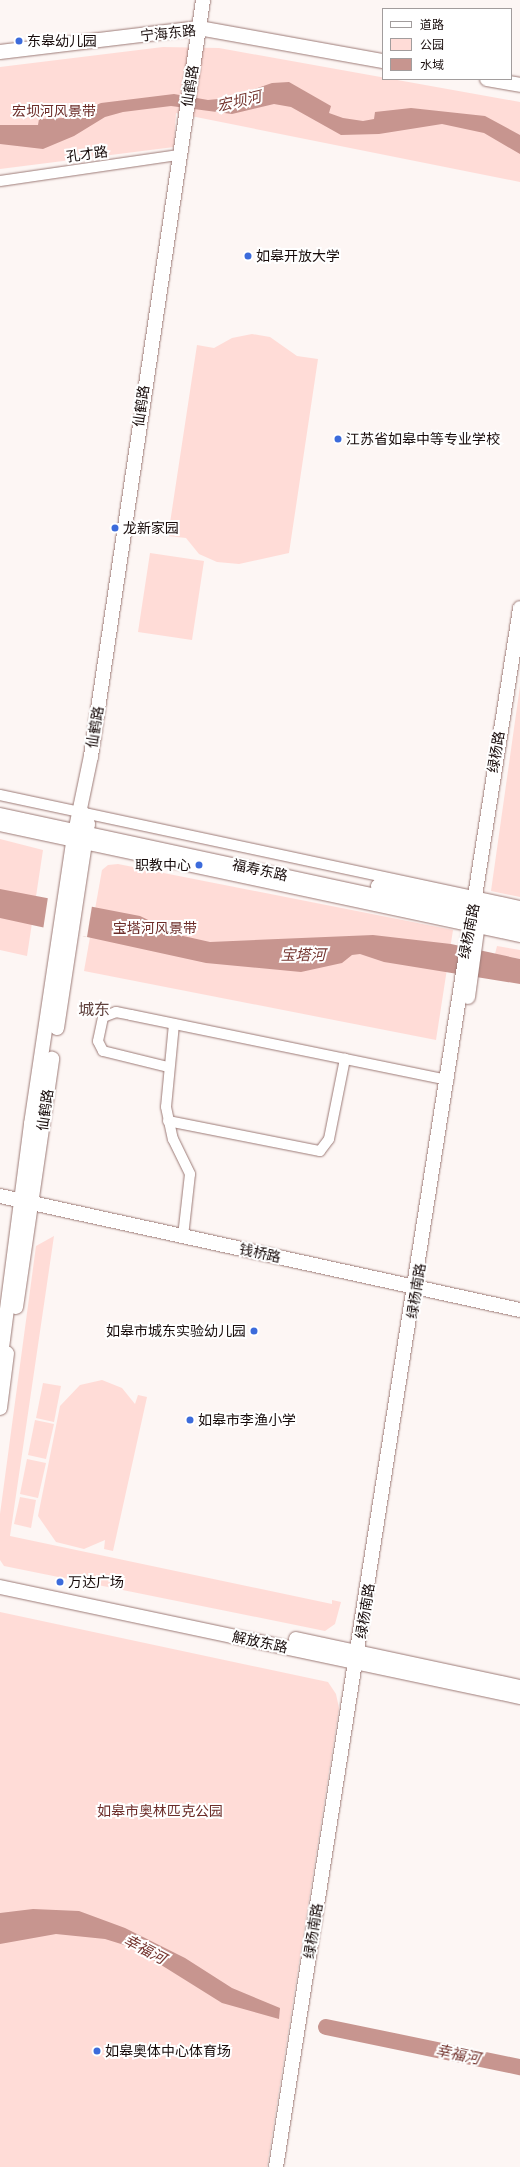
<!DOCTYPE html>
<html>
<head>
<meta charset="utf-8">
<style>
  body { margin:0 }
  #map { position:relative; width:520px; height:2167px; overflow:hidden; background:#fdf6f4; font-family:"Open Sans","Noto Sans SC",sans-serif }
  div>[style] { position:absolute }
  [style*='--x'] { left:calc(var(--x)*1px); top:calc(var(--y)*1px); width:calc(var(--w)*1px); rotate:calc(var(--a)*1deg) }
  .green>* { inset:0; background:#ffdcd7 }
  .water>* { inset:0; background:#c7958f }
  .pier>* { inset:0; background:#fdf6f4 }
  .river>* { height:16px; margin:-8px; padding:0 8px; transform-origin:8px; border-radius:8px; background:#c7958f }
  .roads { filter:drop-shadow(0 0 1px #9c7a76) drop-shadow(0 0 1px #9c7a76) }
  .street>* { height:10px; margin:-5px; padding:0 5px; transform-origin:5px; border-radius:5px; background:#fff }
  .secondary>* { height:14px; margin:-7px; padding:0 7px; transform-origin:7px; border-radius:7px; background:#fff }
  .dots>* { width:11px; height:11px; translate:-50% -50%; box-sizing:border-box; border:2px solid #fff; border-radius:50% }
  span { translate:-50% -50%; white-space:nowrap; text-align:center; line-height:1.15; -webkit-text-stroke:4px #fff; paint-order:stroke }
  .street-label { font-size:14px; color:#170b0a }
  .poi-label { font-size:14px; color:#170b0a }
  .left { translate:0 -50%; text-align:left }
  .right { translate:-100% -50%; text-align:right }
  .park-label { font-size:14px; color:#6c2d29 }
  .water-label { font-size:15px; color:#753630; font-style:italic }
  .quarter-label { font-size:16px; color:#61433f }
  .legend { position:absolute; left:382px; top:8px; width:130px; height:72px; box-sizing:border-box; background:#fff; border:1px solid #a29d9d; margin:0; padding:5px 7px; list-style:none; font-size:12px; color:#170b0a }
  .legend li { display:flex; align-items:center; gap:8px; height:20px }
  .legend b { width:20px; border:1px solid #a29d9d }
</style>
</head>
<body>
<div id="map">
  <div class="green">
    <div style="clip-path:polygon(163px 47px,219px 48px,520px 102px,520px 182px,176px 113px,174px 147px,0 169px,0 67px)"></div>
    <div style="clip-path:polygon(252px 334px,270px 337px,297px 356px,318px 359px,289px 553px,239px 564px,217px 562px,199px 554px,186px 538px,168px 536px,197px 345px,214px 348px,232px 338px)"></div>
    <div style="clip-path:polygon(150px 553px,204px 561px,192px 640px,138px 632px)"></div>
    <div style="clip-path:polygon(520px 686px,520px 897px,491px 891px)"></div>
    <div style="clip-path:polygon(0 839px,43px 850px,27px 956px,0 950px)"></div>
    <div style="clip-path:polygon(118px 864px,453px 930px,436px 1040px,84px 971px,102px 870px,108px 865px)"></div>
    <div style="clip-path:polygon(497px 946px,520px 950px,520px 959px,495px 954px)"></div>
    <div style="clip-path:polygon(54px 1236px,10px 1536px,332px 1604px,332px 1600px,341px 1602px,335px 1624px,325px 1631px,4px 1566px,0 1560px,0 1514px,36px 1246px)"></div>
    <div style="clip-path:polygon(102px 1380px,122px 1388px,135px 1404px,138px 1395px,147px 1397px,113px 1551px,104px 1549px,105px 1540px,84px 1549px,56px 1542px,38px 1516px,60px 1406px,80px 1385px)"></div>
    <div style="clip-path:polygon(43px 1383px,61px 1386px,54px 1422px,36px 1418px)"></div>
    <div style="clip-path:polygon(35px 1420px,54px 1424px,46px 1459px,28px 1455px)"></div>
    <div style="clip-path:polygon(27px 1459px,46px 1463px,38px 1498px,20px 1494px)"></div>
    <div style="clip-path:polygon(20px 1497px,36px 1500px,31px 1528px,14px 1524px)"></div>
    <div style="clip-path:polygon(0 1612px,328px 1682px,336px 1694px,339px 1708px,267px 2167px,0 2167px)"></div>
  </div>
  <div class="water">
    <div style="clip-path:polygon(289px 82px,331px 106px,329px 113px,343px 118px,363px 121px,374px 119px,375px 112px,411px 108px,485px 116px,520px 135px,520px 154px,484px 133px,442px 124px,379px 134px,341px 135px,291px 107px,274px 104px,232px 114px,171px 106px,123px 112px,105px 117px,74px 136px,43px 149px,0 144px,0 125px,38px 125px,39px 119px,65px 118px,101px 103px,174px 94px,208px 100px,228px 98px,272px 83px)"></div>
    <div style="clip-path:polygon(0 889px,140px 916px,179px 935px,210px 942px,373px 935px,451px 944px,520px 959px,520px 984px,384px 962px,360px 954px,352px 955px,342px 963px,301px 972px,206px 963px,0 918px)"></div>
    <div style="clip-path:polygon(33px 1909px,79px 1911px,125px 1928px,185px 1958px,232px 1988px,280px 2008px,279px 2019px,222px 2003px,134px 1948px,105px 1939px,56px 1934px,0 1944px,0 1913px)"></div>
  </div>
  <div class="pier">
    <div style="clip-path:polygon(48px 897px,92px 906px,87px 937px,43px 930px)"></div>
  </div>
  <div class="river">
    <div style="--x:326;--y:2027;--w:198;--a:11.7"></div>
  </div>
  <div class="roads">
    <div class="street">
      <div style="--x:0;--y:181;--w:181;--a:-8.3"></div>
      <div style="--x:0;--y:795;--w:532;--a:12.05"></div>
      <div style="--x:0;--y:826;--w:532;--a:12.05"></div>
      <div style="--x:174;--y:1024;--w:83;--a:95.5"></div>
      <div style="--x:166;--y:1107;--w:33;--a:78"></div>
      <div style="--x:173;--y:1139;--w:39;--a:64"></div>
      <div style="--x:190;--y:1174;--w:62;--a:96.4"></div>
      <div style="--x:168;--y:1067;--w:67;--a:-166.2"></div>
      <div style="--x:103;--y:1051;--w:11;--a:-117"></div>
      <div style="--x:98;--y:1041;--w:25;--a:-78"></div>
      <div style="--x:103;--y:1017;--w:14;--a:-21"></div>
      <div style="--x:116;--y:1012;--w:15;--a:11"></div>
      <div style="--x:131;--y:1015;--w:324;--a:11.6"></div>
      <div style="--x:168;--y:1121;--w:155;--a:11.2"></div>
      <div style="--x:320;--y:1151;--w:15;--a:-53"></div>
      <div style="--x:329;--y:1139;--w:82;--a:-78.7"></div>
    </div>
    <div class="secondary">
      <div style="--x:0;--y:52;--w:200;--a:-6.9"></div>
      <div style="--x:199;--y:28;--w:187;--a:10.2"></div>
      <div style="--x:487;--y:79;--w:34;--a:10"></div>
      <div style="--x:0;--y:815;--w:532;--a:12.15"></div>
      <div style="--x:378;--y:886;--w:145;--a:11.9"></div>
      <div style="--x:468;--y:997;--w:90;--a:-82.3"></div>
      <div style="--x:57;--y:1028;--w:206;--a:-81.4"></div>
      <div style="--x:88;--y:824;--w:13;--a:-117"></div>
      <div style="--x:0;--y:1196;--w:532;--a:12.37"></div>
      <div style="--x:16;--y:1307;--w:251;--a:-81.7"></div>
      <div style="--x:0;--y:1363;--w:241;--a:-82.6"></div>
      <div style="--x:31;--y:1124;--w:285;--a:-81.5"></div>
      <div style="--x:73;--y:842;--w:88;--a:-78.2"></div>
      <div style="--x:91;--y:756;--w:764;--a:-81.57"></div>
      <div style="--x:0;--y:1408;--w:55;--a:-82.7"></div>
      <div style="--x:0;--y:1587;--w:532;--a:11.94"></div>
      <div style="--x:296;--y:1639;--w:229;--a:12.1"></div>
      <div style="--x:276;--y:2167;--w:1578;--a:-81.1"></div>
    </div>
  </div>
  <div class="dots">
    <div style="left:19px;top:41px;background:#3c6bdb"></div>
    <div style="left:248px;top:256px;background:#3c6bdb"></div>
    <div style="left:338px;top:439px;background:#3c6bdb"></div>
    <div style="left:115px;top:528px;background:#3c6bdb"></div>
    <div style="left:199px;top:865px;background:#3c6bdb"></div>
    <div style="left:254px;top:1331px;background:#3c6bdb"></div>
    <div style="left:190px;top:1420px;background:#3c6bdb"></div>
    <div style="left:60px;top:1582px;background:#3c6bdb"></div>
    <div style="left:97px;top:2051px;background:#3c6bdb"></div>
  </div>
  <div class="street-label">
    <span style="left:168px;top:33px;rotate:-6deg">宁海东路</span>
    <span style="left:190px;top:86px;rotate:-81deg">仙鹤路</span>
    <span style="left:87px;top:154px;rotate:-8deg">孔才路</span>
    <span style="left:141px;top:406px;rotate:-82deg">仙鹤路</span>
    <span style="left:95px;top:727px;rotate:-81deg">仙鹤路</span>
    <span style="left:496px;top:752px;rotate:-81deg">绿杨路</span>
    <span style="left:260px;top:870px;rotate:12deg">福寿东路</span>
    <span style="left:469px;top:931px;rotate:-79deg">绿杨南路</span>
    <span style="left:45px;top:1110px;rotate:-82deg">仙鹤路</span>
    <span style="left:260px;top:1253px;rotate:12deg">钱桥路</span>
    <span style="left:416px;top:1291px;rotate:-81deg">绿杨南路</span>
    <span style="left:365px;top:1611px;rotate:-81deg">绿杨南路</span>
    <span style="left:260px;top:1642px;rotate:12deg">解放东路</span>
    <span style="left:313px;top:1931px;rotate:-81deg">绿杨南路</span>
  </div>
  <div class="poi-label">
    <span class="left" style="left:27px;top:41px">东皋幼儿园</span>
    <span class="left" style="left:256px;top:256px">如皋开放大学</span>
    <span class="left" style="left:346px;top:439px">江苏省如皋中等专业学校</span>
    <span class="left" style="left:123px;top:528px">龙新家园</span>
    <span class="right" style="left:191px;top:865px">职教中心</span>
    <span class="right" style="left:246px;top:1331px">如皋市城东实验幼儿园</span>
    <span class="left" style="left:198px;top:1420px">如皋市李渔小学</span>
    <span class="left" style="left:68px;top:1582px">万达广场</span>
    <span class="left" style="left:105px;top:2051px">如皋奥体中心体育场</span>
  </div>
  <div class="park-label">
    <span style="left:54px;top:111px">宏坝河风景带</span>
    <span style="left:155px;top:928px">宝塔河风景带</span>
    <span style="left:160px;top:1811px">如皋市奥林匹克公园</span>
  </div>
  <div class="water-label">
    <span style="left:239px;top:101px;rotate:-13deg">宏坝河</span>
    <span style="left:303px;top:955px">宝塔河</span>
    <span style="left:145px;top:1949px;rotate:28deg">幸福河</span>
    <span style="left:458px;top:2054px;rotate:12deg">幸福河</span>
  </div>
  <div class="quarter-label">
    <span style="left:94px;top:1009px">城东</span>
  </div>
  <ul class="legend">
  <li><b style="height:5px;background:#fff"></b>道路</li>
  <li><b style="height:11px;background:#ffdcd7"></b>公园</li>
  <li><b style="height:11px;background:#c7958f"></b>水域</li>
  </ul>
</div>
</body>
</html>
